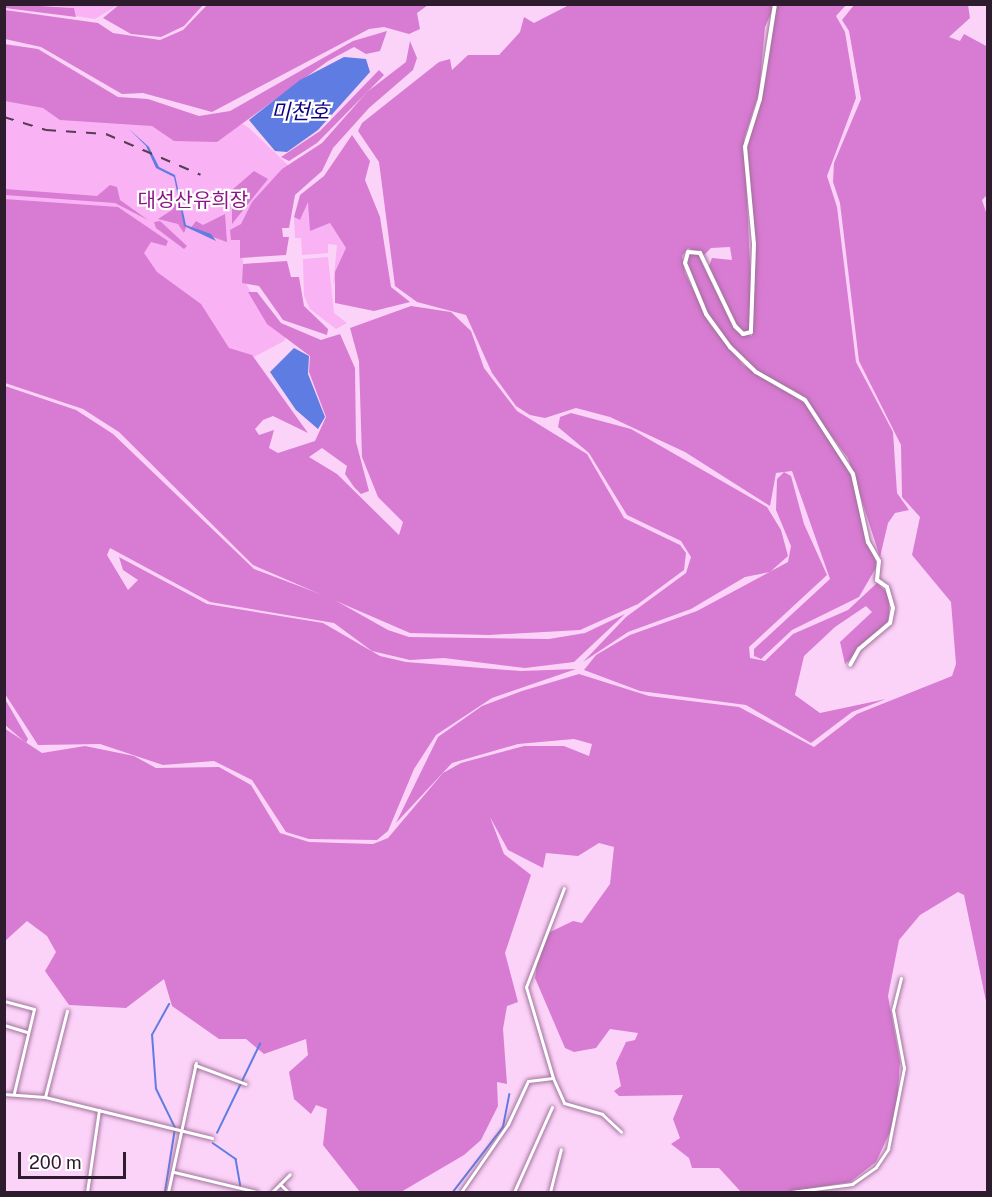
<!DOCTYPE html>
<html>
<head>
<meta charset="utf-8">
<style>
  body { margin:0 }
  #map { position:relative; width:992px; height:1197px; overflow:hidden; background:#fcd3f8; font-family:"Public Sans","Noto Sans KR",sans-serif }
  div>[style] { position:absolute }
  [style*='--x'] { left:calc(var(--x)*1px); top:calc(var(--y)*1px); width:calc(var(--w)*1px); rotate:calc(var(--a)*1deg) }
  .green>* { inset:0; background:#f9b2f3 }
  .forest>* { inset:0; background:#d87bd2 }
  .water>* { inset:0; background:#5f7ce2 }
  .stream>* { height:1.5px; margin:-0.75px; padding:0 0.75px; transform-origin:0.75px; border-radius:0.75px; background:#5f7ce2 }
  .roads { filter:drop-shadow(0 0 2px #9c6e98) drop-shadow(0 0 2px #9c6e98) }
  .minor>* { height:3px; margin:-1.5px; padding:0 1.5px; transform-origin:1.5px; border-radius:1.5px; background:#fff }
  .tertiary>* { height:4px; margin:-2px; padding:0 2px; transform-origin:2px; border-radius:2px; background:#fff }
  .rail>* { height:1.5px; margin-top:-0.75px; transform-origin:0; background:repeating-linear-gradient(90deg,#553e53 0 10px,transparent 0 20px) }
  span { translate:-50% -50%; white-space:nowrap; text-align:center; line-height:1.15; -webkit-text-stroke:4.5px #fff; paint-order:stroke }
  .park-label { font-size:20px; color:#8a1786 }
  .water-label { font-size:21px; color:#120084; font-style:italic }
  .frame { position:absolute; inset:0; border:6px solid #2e1b2d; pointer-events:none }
  .scale { position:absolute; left:18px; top:1152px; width:108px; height:27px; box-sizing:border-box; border:3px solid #2e1b2d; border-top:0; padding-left:8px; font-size:18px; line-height:21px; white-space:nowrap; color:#2e1b2d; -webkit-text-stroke:4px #fff; paint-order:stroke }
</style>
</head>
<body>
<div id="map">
  <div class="green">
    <div style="clip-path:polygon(45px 5px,118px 5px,95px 19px,76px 16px,74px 8px)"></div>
    <div style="clip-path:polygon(5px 99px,153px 125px,197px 140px,243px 124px,249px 128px,289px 166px,241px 243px,245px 281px,266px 322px,287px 334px,284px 341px,252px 358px,240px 356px,38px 207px,5px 202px)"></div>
    <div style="clip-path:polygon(308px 201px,315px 229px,330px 223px,346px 248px,333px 286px,337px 245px,328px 244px,328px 253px,302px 255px,301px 238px,295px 238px,294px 217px,300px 220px)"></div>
    <div style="clip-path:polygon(328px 257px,334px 313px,347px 323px,336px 329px,310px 309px,304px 296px,303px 259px)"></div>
  </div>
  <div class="forest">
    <div style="clip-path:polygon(5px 4px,74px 8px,76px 17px,5px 8px)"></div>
    <div style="clip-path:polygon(120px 4px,203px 4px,203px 5px,184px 26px,161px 37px,131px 34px,103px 18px)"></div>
    <div style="clip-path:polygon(208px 4px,428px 4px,428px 5px,417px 13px,420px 29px,409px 34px,384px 27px,369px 29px,212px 112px,143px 93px,122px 94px,41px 47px,5px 39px,5px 10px,98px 23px,113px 33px,160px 40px,183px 30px)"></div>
    <div style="clip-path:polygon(571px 4px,771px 5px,773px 9px,765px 27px,759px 92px,744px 139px,753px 327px,745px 332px,737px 325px,709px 266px,712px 258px,732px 260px,730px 247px,711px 248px,704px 255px,688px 248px,682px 256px,685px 273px,709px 323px,743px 365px,806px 404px,850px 473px,877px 566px,859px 597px,792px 630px,761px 659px,754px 656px,754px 649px,830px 579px,792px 471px,776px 473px,770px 506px,685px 452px,610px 417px,576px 408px,545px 418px,530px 415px,516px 406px,492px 373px,466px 315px,417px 302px,395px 286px,379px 162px,358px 131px,362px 123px,439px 62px,450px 59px,452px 70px,468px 55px,499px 55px,520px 32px,524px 17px,534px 23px)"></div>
    <div style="clip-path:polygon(777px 5px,846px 5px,836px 16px,845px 32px,856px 98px,827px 176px,837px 207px,856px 362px,893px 432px,897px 493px,909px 510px,895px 513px,888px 523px,880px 557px,848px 458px,800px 394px,757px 371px,731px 346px,707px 314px,686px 260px,690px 253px,698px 255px,735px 330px,752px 336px,756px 250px,747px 142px,764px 89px)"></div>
    <div style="clip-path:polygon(854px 5px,968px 5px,970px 18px,949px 37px,960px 41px,964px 34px,988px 47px,988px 194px,982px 200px,988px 218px,987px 1006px,964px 895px,958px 892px,920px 915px,899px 940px,888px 996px,900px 1062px,896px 1119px,876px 1162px,850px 1182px,789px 1192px,741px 1192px,719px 1168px,692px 1168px,689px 1158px,671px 1144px,680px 1138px,673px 1119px,683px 1095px,619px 1096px,614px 1091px,621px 1086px,616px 1063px,626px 1042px,635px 1040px,638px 1033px,610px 1029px,596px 1048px,574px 1052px,565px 1048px,535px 978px,539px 950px,548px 933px,573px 921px,582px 923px,610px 884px,614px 847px,599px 843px,578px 856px,546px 853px,543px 868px,508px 850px,490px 817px,504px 854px,531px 875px,505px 953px,518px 1002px,507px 1006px,503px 1029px,507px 1084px,497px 1082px,498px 1106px,481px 1140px,464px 1155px,401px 1192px,360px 1192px,323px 1145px,327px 1109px,316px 1105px,311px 1114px,294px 1099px,289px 1072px,308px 1055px,306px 1039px,264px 1054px,246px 1039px,219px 1039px,172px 1006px,164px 979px,126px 1008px,69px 1005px,45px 971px,56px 952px,47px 936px,27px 921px,5px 941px,4px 728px,42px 753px,85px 746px,134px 756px,156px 768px,219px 767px,251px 785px,280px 833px,309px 842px,373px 844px,388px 838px,443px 773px,461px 763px,524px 746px,564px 746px,589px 756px,592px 744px,574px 739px,518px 744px,452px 763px,396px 823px,438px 737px,482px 706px,522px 691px,579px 674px,649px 696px,739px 707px,814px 747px,857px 714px,952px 676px,956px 664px,951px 602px,912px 555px,920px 517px,902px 497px,901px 445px,859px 361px,840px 203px,833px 182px,834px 163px,861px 99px,849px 31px,842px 20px)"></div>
    <div style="clip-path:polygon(387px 31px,380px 51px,366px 54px,354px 47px,328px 61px,217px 142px,174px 141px,152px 126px,60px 120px,43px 108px,5px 101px,4px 44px,38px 49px,118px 97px,148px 99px,199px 116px,230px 111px,353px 41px)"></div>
    <div style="clip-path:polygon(410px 41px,417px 58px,413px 70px,369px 108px,333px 148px,322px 171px,295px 195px,289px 228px,282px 228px,283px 237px,289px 237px,286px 255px,240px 258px,240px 240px,231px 240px,230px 230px,241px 224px,252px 202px,282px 169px,322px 143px,367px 92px,406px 62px)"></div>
    <div style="clip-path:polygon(379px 70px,384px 75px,317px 143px,289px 161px,281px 157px,320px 131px)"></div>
    <div style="clip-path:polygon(352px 135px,370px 161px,365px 180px,380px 217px,391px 287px,410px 302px,374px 311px,335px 303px,335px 272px,346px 248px,330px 223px,310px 231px,308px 202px,300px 220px,294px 217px,300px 195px,324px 176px)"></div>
    <div style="clip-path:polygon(254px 171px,268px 179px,232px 224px,232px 190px)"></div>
    <div style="clip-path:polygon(110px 185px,117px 187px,120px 200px,148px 220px,115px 203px,5px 195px,5px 189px,97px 196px)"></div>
    <div style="clip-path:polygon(177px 198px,186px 228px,184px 233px,178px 224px,158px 219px,172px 210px)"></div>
    <div style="clip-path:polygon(4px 199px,118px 207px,168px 241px,166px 246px,151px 242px,144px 253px,157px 272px,201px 304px,229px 348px,252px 355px,308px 433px,273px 416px,263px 420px,255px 429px,259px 435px,274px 430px,269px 448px,278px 453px,315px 441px,326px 417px,309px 372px,310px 356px,267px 324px,248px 292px,257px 292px,281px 323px,321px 340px,340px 334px,355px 368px,356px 442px,369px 491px,361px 494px,354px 487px,345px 474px,347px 466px,322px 448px,309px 457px,337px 474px,399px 535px,403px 522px,378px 497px,362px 457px,359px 361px,350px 328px,411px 306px,451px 312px,471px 331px,484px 368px,517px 411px,587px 454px,624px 518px,680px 545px,686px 553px,684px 570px,638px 604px,580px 630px,489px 635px,410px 633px,253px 565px,119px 432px,83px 409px,5px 383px)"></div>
    <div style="clip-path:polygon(225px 214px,227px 242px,190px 229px,196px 221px,203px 225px)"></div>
    <div style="clip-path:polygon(160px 221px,187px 246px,184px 249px,156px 228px,154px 222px)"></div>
    <div style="clip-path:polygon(287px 261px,291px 277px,299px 277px,304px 306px,328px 329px,327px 335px,283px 320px,259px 286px,242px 283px,243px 264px)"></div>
    <div style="clip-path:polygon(5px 386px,76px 410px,113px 434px,254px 569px,331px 598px,388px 630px,409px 637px,549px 639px,585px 633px,625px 614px,574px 662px,525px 668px,444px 658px,410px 660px,372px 651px,334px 623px,210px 602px,110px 548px,107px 555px,128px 590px,138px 580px,123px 570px,119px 557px,207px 604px,323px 623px,380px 656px,406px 662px,521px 671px,576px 669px,492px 698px,436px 735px,414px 769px,388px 831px,377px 840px,309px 839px,286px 832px,252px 780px,214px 761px,163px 765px,100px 744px,38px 745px,5px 694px)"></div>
    <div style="clip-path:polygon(571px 413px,631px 429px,767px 507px,781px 530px,788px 556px,770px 572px,745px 577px,691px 609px,628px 632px,583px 662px,626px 617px,686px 573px,691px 557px,681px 541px,627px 515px,589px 453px,558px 427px,560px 417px)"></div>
    <div style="clip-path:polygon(784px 472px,791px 476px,804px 524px,827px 575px,749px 647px,750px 658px,765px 661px,793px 634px,848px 610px,877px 583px,889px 595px,889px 620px,845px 664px,840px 642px,872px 612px,866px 606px,835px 627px,804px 656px,795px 695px,820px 713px,886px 699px,852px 712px,811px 743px,746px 705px,640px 691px,584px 670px,596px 655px,630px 635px,697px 611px,788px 562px,791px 546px,776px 510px,777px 479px)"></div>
    <div style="clip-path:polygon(5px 699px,28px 739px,26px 743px,5px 725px)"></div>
  </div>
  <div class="water">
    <div style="clip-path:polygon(344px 57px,366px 59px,370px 72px,318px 130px,287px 152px,275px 151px,249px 120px,300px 80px)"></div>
    <div style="clip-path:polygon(129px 129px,149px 147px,159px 167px,175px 175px,186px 225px,211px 234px,216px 241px,184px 226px,174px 177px,156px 168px,146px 146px)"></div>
    <div style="clip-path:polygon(294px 348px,309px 356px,308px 374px,325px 417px,318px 429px,296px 410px,270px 372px)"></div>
  </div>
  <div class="stream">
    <div style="--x:217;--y:1133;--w:99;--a:-64.2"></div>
    <div style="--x:213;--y:1143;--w:28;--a:35"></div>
    <div style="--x:236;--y:1159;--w:27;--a:80"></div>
    <div style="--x:165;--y:1192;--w:65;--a:-81.1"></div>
    <div style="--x:175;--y:1128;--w:43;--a:-116"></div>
    <div style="--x:156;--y:1089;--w:54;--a:-94.2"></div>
    <div style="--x:152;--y:1035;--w:35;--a:-61"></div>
    <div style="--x:453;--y:1192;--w:82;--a:-52.4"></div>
    <div style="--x:503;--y:1127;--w:33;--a:-79"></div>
  </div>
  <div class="roads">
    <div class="minor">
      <div style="--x:4;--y:1001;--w:31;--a:15"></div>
      <div style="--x:34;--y:1009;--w:86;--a:103.4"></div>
      <div style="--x:4;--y:1025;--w:24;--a:17"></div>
      <div style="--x:195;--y:1065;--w:54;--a:20.4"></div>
      <div style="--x:553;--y:1078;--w:95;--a:-106.5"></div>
      <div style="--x:526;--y:987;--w:106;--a:-69"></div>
      <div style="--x:4;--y:1094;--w:41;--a:4.2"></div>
      <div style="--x:45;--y:1097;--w:172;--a:13.8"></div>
      <div style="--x:45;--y:1097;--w:89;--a:-75.7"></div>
      <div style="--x:174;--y:1172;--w:85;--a:13.5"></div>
      <div style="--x:280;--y:1184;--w:11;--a:45"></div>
      <div style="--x:87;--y:1192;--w:83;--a:-81.7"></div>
      <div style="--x:168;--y:1192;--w:132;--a:-77.8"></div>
      <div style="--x:272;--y:1192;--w:25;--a:-45"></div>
      <div style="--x:461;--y:1192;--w:83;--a:-55.3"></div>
      <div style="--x:508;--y:1124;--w:47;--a:-65.1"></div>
      <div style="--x:528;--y:1081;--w:25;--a:-7"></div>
      <div style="--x:553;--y:1078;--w:27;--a:66"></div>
      <div style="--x:564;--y:1103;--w:40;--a:16"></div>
      <div style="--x:602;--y:1114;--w:26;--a:43"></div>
      <div style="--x:514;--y:1192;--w:93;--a:-65.9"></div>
      <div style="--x:550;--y:1192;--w:44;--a:-75.7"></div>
      <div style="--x:791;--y:1192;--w:62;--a:-7.5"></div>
      <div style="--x:852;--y:1184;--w:29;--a:-35"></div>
      <div style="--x:876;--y:1167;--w:22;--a:-56"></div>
      <div style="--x:888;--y:1149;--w:83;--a:-78.8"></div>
      <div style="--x:904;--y:1068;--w:59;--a:-100.7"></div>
      <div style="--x:893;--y:1010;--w:33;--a:-76"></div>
    </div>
    <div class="tertiary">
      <div style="--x:775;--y:4;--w:96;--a:99"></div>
      <div style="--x:760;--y:99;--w:50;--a:107.4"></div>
      <div style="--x:745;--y:147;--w:97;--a:84.7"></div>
      <div style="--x:754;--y:244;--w:88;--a:92"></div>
      <div style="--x:751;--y:332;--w:8;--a:166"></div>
      <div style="--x:743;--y:334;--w:11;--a:-135"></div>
      <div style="--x:735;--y:326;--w:81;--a:-115.6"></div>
      <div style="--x:700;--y:253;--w:12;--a:-175"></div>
      <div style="--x:688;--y:252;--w:11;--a:105"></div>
      <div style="--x:685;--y:263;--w:55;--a:67.6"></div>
      <div style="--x:706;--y:314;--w:41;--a:54"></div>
      <div style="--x:730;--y:347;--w:36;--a:44"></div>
      <div style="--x:756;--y:372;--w:56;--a:29.7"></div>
      <div style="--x:805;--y:400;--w:88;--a:57"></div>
      <div style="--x:853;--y:474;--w:70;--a:77.6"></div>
      <div style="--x:868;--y:542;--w:22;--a:60"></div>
      <div style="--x:879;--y:561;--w:19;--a:96"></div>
      <div style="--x:877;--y:580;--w:12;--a:35"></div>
      <div style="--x:887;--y:587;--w:22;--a:74"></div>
      <div style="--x:893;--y:608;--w:15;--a:101"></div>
      <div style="--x:890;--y:623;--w:40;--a:140"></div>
      <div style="--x:859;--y:649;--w:18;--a:119"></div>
    </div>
  </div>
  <div class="rail">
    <div style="--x:4;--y:117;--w:44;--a:17.2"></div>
    <div style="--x:46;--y:130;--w:60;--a:3.8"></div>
    <div style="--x:106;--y:134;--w:103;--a:23.3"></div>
  </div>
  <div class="park-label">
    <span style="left:193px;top:200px">대성산유희장</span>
  </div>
  <div class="water-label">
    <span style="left:300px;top:112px">미천호</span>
  </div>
  <div class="frame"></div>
  <div class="scale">200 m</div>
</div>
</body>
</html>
